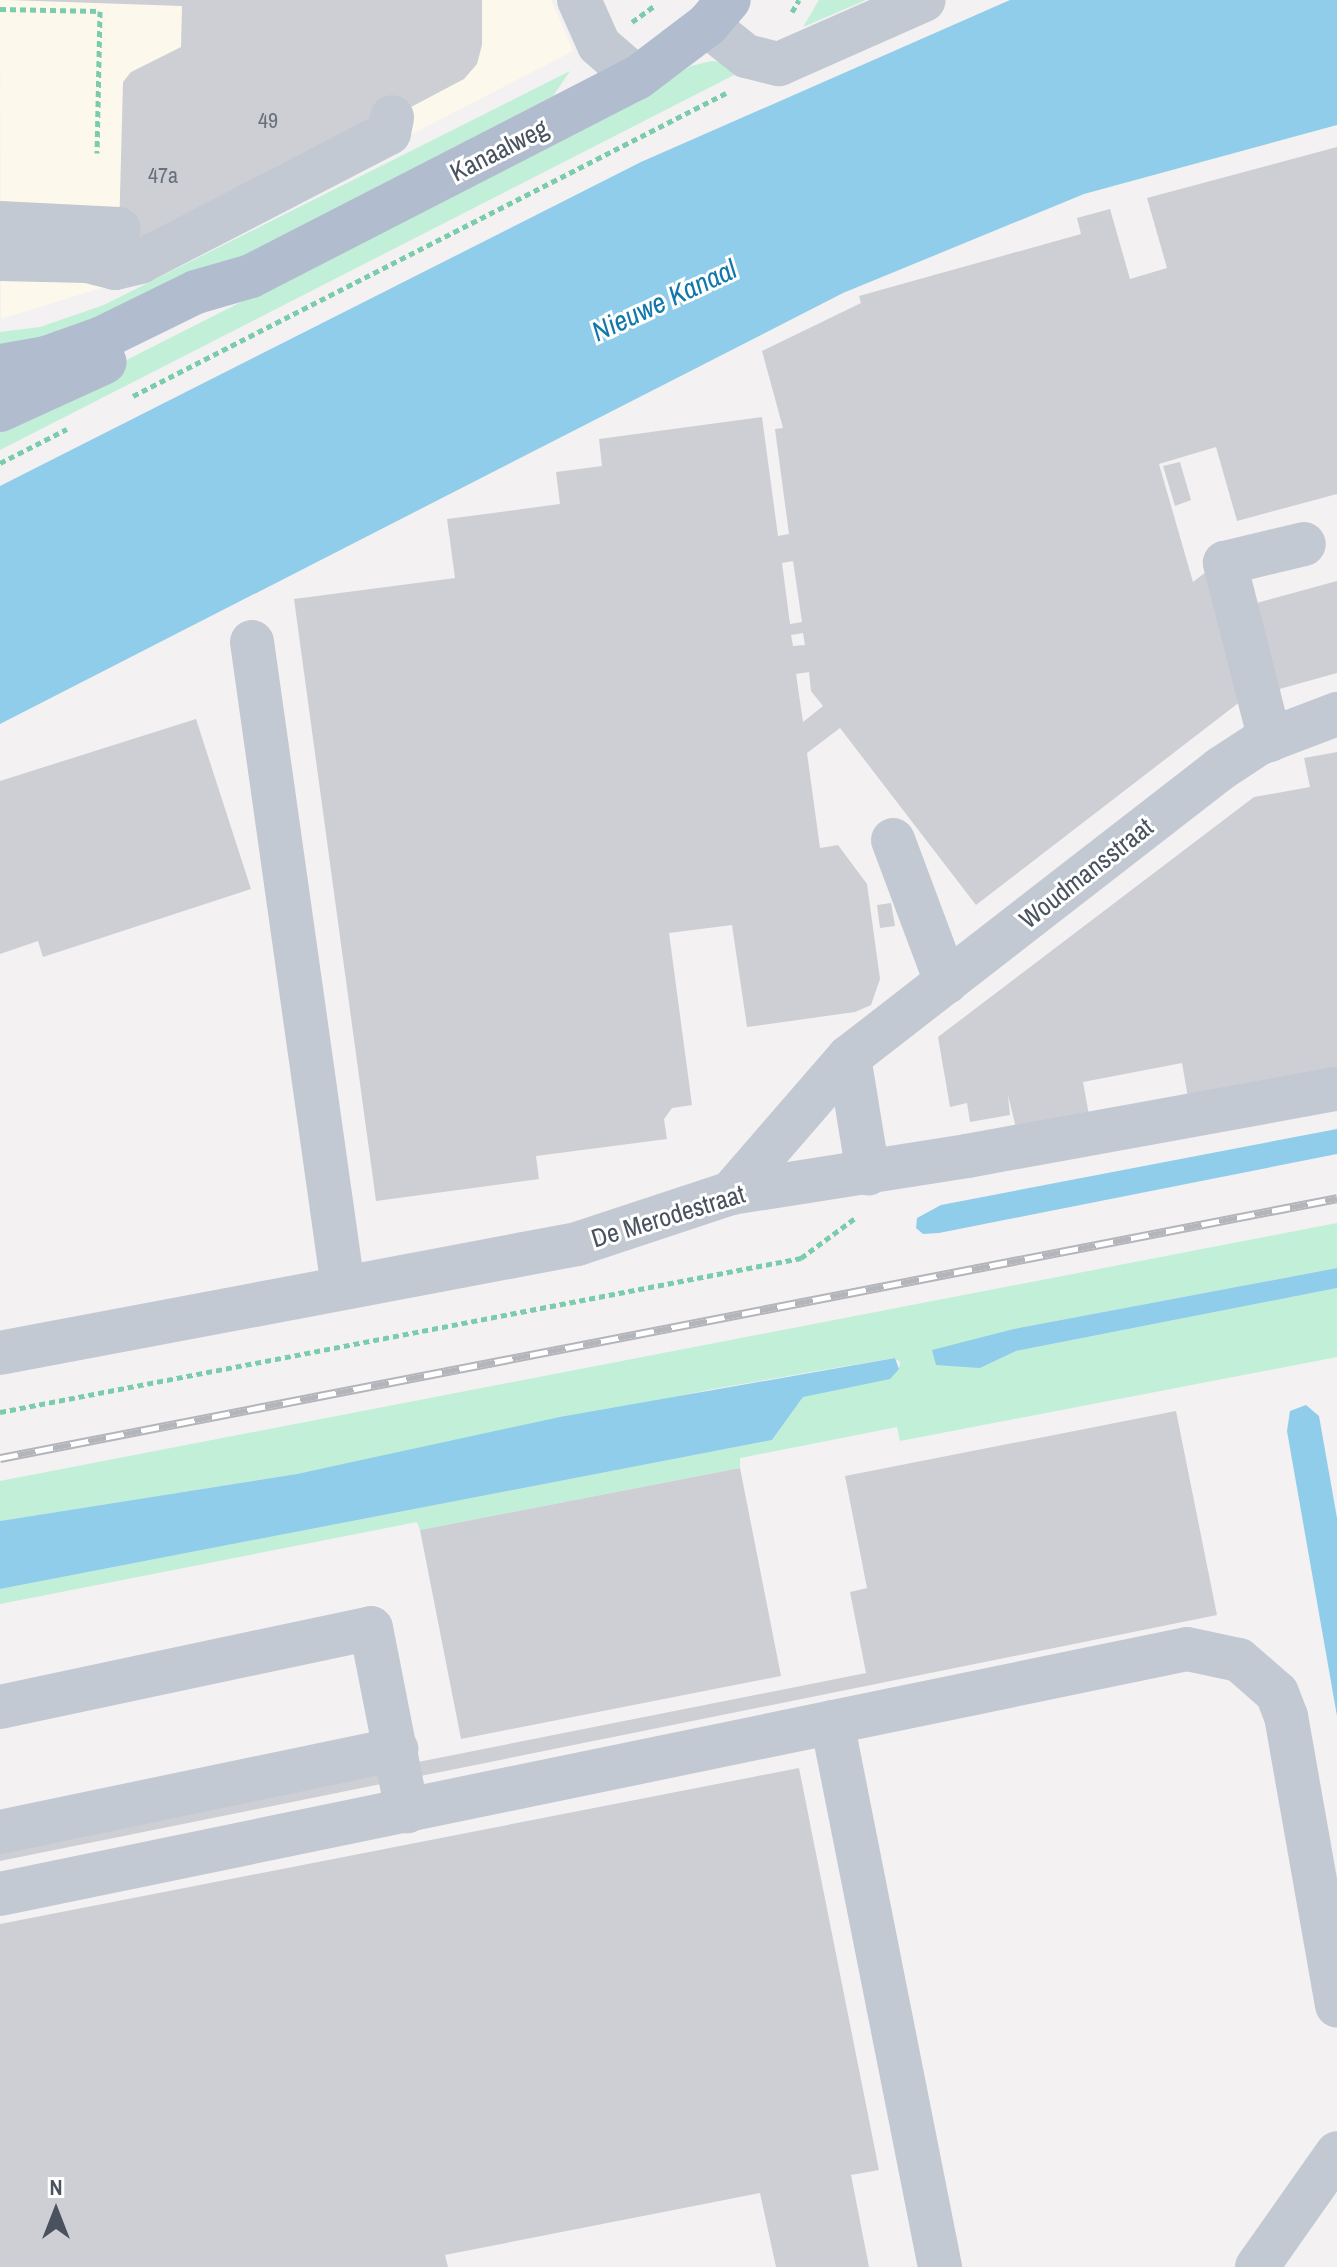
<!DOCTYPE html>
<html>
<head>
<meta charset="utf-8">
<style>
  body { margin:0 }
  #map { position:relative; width:1337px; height:2267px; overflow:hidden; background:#f3f1f1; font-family:"Archivo Narrow",sans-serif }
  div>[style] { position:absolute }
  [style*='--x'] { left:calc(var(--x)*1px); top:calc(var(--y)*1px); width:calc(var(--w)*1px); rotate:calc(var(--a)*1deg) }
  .commercial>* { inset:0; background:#fcf9ec }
  .green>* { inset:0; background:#c1efd8 }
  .water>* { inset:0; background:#90cdea }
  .building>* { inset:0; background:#cecfd5 }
  .path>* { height:5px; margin-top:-2.5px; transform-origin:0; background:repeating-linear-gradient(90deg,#7accad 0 6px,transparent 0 10px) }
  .minor>* { height:44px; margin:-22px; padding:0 22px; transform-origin:22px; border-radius:22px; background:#c2c9d2 }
  .major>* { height:44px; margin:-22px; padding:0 22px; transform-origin:22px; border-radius:22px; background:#b1bdce }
  .rail>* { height:9px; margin-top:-4.5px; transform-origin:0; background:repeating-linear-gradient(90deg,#fff 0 18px,#b3b5bb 0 36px); box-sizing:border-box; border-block:2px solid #b3b5bb }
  span { translate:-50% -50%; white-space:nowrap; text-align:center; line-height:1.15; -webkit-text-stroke:6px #fff; paint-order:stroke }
  .number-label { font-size:22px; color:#6a717c }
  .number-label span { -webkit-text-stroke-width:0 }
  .street-label { font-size:26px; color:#49525e }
  .water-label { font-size:28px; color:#1078aa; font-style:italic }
  .north { position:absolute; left:16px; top:2171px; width:80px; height:80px; -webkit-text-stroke:6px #fff; paint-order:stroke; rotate:0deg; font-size:22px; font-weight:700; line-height:32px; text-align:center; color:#49525e }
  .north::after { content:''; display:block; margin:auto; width:28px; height:36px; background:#49525e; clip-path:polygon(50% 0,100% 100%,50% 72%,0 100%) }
</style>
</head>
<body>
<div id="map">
  <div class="commercial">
    <div style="clip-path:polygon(0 0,551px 0,573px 51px,130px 279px,1px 319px)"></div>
  </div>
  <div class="green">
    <div style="clip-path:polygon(819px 0,866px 0,803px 27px)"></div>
    <div style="clip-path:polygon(711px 61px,721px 62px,734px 75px,0 450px,0 424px,615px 113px,691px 66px)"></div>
    <div style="clip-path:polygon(570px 71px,553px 96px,169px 294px,0 352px,0 332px,40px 327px,104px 305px)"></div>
    <div style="clip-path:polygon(1337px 1223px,1337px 1268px,1014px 1329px,980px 1368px,1016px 1351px,1337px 1288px,1337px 1357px,900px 1441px,897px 1427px,740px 1458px,740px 1468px,420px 1530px,417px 1522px,0 1604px,0 1589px,772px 1440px,803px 1397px,899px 1369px,900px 1362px,894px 1358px,713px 1389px,297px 1474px,0 1521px,0 1481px)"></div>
  </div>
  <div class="water">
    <div style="clip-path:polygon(1010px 0,1337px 0,1337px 125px,1084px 194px,843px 293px,0 724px,0 486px,641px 162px)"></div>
    <div style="clip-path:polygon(1337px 1129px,1337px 1154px,939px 1233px,923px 1234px,916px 1228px,917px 1218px,941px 1205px)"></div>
    <div style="clip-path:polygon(1337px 1268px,1337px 1288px,1016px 1351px,980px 1368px,936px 1365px,932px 1350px,1014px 1329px)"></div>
    <div style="clip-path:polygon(895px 1358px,899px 1369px,890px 1379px,803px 1397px,772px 1440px,0 1589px,0 1521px,297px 1474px,560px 1417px)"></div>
    <div style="clip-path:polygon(1306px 1405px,1319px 1416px,1337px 1518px,1337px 1716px,1287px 1431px,1290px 1411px)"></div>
  </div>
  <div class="building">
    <div style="clip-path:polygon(8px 0,482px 0,482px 45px,477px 64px,464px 79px,150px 245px,119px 233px,123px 82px,131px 72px,181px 47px,182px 6px)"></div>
    <div style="clip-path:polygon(evenodd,1337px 147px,1337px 494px,1237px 521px,1216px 447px,1159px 464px,1193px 582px,1206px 572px,1241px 701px,976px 905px,840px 728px,807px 753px,820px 848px,838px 845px,867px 884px,880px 979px,871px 1005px,855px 1012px,747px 1027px,732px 925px,669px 933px,692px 1105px,672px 1108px,664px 1119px,667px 1139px,536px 1156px,539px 1179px,376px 1201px,294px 599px,455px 578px,447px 519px,560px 504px,556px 472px,602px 466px,599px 439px,762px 417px,778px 536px,789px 534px,775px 429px,783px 428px,762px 351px,861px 303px,859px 296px,1081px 234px,1077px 218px,1110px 209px,1130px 279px,1167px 268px,1147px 198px,1337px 147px,793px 561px,802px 622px,790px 624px,782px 563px,793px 561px,1337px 147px,803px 633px,805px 645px,793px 646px,791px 635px,803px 633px,1337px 147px,809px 672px,811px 691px,823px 706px,803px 722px,796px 674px,809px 672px)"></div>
    <div style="clip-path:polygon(1180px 462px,1191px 500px,1175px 506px,1163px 466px)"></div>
    <div style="clip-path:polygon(1337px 581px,1337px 673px,1276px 690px,1253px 604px)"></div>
    <div style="clip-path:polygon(196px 719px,251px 889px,43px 957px,38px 941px,0 954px,0 781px)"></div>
    <div style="clip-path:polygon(1337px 752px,1337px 1070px,1188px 1098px,1182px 1063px,1083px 1082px,1089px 1115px,1016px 1128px,1008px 1095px,1010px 1115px,970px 1122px,967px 1103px,950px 1107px,938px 1037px,1254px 797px,1310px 787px,1304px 758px)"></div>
    <div style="clip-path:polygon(891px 903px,895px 926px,880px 928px,877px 905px)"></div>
    <div style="clip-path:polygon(1176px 1411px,1217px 1615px,0 1861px,0 1845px,866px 1673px,850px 1592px,867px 1588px,845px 1476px)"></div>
    <div style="clip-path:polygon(740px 1468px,781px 1676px,461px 1739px,420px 1530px)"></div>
    <div style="clip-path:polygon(799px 1768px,879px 2170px,851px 2175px,869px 2267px,776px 2267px,760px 2193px,445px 2255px,448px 2267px,0 2267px,0 1924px)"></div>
  </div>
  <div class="path">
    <div style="--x:0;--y:9;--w:100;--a:1.1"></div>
    <div style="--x:100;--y:11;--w:142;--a:91.2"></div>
    <div style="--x:792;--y:12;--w:14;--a:-60"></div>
    <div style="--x:632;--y:22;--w:27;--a:-36"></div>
    <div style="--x:133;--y:396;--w:666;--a:-27.07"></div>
    <div style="--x:0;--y:463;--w:75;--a:-26.9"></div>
    <div style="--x:0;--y:1412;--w:816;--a:-10.88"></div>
    <div style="--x:801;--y:1258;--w:67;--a:-36.5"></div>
  </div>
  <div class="minor">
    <div style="--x:579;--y:0;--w:49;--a:66"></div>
    <div style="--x:599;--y:45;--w:50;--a:41"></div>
    <div style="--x:707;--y:25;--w:50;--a:38.5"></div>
    <div style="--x:746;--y:56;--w:34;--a:14"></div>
    <div style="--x:779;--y:64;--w:158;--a:-23.8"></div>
    <div style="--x:0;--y:223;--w:119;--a:2.9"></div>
    <div style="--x:0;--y:259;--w:87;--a:1.3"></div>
    <div style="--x:87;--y:261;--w:29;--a:14"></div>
    <div style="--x:115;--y:268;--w:26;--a:-13"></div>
    <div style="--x:140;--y:262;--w:280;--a:-27.4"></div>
    <div style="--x:389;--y:133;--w:16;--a:-79"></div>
    <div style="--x:252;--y:642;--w:651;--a:81.97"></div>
    <div style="--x:1270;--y:740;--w:183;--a:-104.3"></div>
    <div style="--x:1225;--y:563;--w:81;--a:-13.5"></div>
    <div style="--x:893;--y:840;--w:152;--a:69.5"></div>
    <div style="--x:849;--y:1057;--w:118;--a:80.7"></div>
    <div style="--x:731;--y:1193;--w:180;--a:-49.1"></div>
    <div style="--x:849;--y:1057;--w:470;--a:-37.8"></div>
    <div style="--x:1220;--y:769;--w:45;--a:-33.3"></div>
    <div style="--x:1258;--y:744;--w:85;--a:-20.8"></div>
    <div style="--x:0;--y:1353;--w:587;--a:-10.7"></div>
    <div style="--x:577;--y:1244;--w:162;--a:-18.3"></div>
    <div style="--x:731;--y:1193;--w:239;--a:-8.9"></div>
    <div style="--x:967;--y:1156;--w:376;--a:-10.3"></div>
    <div style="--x:0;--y:1707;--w:379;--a:-12"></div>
    <div style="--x:371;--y:1628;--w:187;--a:78.9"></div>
    <div style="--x:832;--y:1722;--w:556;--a:78.79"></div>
    <div style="--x:0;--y:1832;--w:405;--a:-11.8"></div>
    <div style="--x:0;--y:1894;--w:1212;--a:-11.66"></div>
    <div style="--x:1187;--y:1649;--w:53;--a:11.9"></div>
    <div style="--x:1239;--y:1660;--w:50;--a:41"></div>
    <div style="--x:1277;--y:1693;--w:25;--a:69"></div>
    <div style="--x:1286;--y:1716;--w:294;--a:80"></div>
    <div style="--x:1257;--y:2267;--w:139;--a:-54.9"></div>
  </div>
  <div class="major">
    <div style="--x:0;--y:366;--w:47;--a:-9.9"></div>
    <div style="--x:46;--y:358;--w:59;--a:-19.7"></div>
    <div style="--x:102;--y:338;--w:105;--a:-26.1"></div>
    <div style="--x:196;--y:292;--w:57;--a:-16.2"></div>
    <div style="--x:251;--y:276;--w:434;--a:-27.2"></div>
    <div style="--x:637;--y:78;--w:88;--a:-37.1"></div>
    <div style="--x:707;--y:25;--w:33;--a:-49"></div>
    <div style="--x:0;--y:410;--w:115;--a:-24.6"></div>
  </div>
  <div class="rail">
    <div style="--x:0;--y:1458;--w:1362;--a:-11"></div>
  </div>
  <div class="number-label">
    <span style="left:268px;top:121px">49</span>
    <span style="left:163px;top:176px">47a</span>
  </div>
  <div class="street-label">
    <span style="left:499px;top:150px;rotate:-27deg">Kanaalweg</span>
    <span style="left:1086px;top:873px;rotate:-38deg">Woudmansstraat</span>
    <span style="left:668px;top:1216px;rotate:-17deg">De Merodestraat</span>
  </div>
  <div class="water-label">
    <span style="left:664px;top:300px;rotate:-25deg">Nieuwe Kanaal</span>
  </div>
  <div class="north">N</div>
</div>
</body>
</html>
